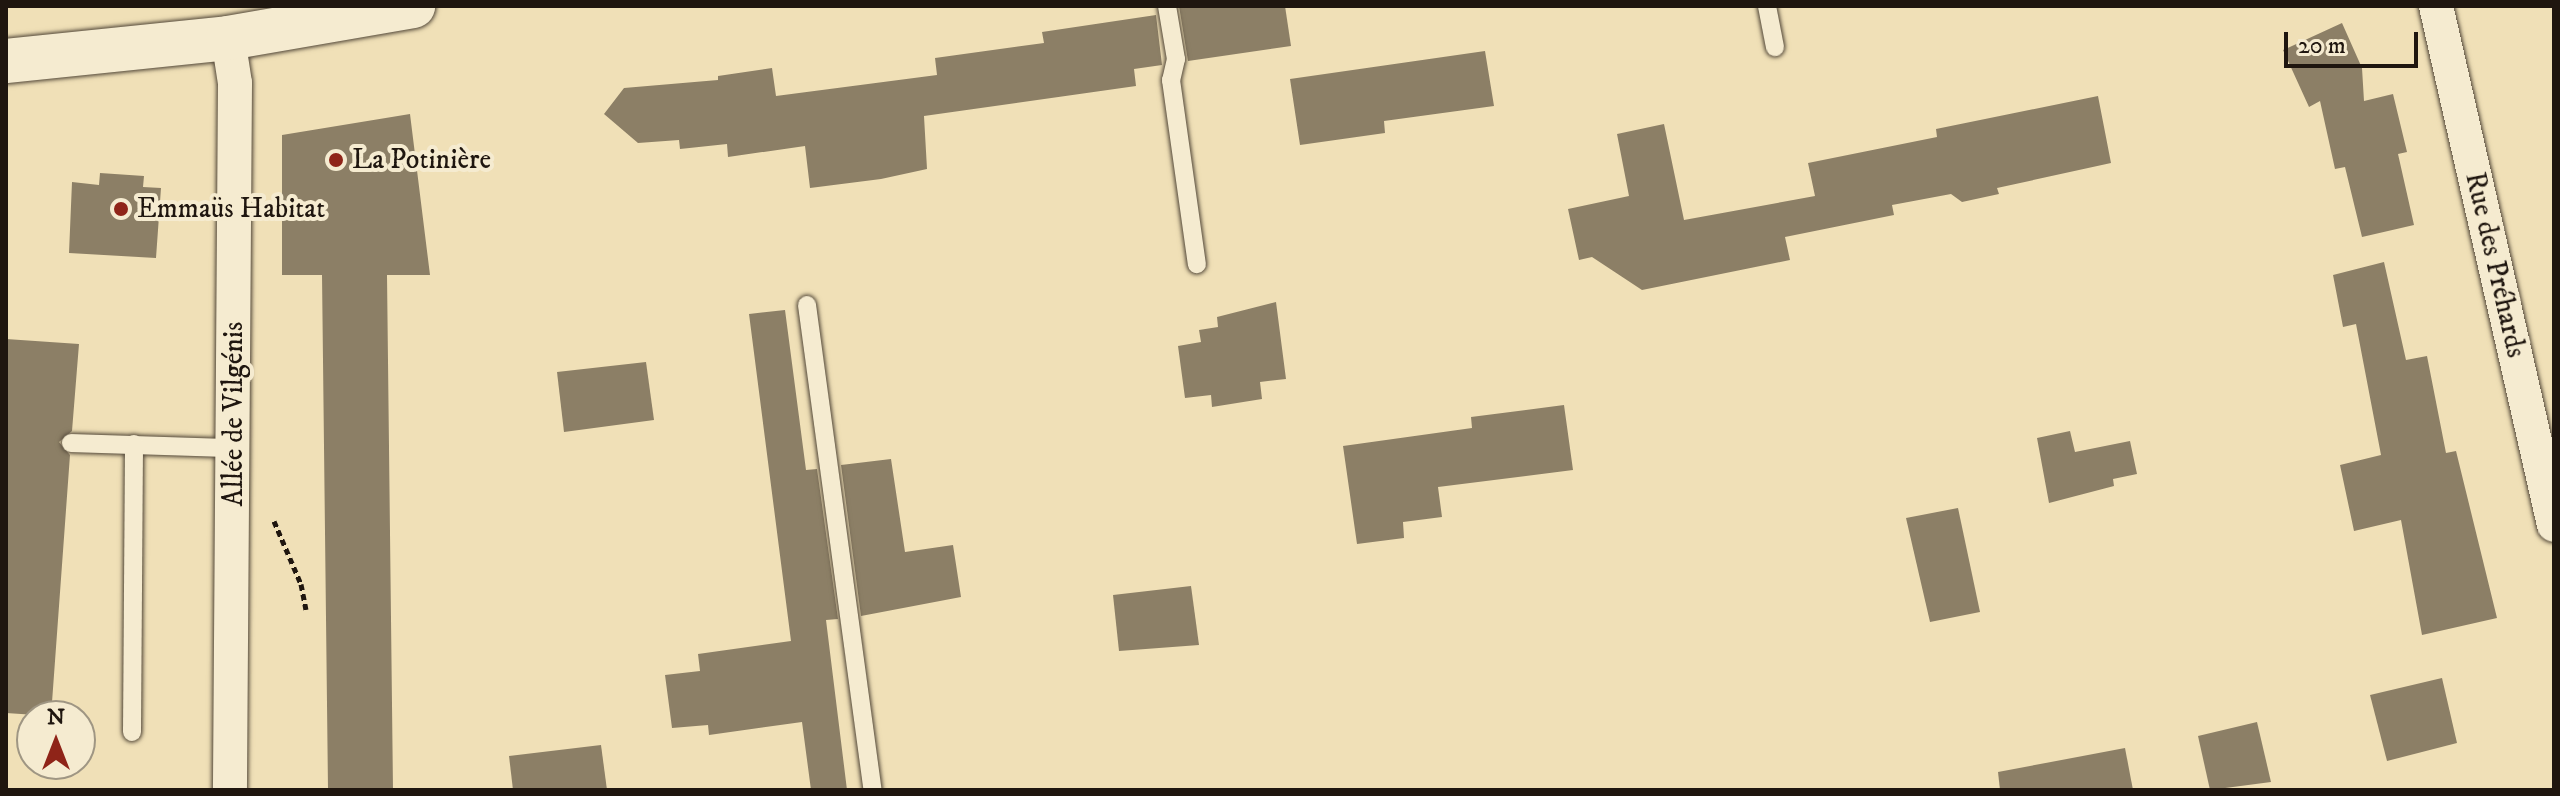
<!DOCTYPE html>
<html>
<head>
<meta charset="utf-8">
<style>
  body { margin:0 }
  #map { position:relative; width:2560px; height:796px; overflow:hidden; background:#f0e0b7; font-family:"IM FELL DW Pica",serif }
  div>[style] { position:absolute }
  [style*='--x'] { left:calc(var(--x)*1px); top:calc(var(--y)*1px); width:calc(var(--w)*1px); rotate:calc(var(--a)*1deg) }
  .building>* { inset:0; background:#8c7f66 }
  .path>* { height:5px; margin-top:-2.5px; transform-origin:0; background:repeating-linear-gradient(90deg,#1f160f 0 6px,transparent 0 10px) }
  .roads { filter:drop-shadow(0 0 2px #534839) drop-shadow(0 0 2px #534839) }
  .service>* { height:18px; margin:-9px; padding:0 9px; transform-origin:9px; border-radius:9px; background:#f5ebd0 }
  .minor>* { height:34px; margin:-17px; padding:0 17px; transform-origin:17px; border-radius:17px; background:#f5ebd0 }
  .tertiary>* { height:44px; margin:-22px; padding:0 22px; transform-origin:22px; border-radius:22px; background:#f5ebd0 }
  .dots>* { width:22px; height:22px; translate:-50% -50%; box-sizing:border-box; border:4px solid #f5ebd0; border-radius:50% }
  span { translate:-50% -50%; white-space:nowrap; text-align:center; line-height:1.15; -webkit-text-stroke:8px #f5ebd0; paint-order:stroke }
  .poi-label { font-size:28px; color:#1f160f }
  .left { translate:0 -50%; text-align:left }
  .street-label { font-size:28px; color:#1f160f }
  .frame { position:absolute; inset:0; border:8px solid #1f160f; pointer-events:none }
  .north { position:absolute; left:16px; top:700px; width:80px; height:80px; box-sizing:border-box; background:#f5ebd0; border:2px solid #9f9683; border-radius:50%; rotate:0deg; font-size:22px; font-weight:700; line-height:32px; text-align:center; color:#1f160f }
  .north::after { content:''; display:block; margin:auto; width:28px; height:36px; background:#8f2418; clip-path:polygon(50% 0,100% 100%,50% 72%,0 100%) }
  .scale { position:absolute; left:2284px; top:32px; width:134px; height:36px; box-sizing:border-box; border:4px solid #1f160f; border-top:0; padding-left:10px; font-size:24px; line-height:28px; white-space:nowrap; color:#1f160f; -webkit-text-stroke:6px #f5ebd0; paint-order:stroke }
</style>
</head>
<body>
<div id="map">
  <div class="building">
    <div style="clip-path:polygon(1179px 6px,1285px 6px,1291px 46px,1188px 61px)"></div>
    <div style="clip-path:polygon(1156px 15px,1162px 65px,1134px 69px,1136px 86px,924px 116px,927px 169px,881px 179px,810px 188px,805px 146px,728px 157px,727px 144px,680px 149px,679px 140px,638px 143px,604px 114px,624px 88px,718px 80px,718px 76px,772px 68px,776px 96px,937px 75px,935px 58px,1044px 43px,1042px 32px)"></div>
    <div style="clip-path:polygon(2342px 23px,2362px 68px,2364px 101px,2393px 94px,2407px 152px,2398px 154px,2414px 225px,2362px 237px,2345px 167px,2335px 169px,2320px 101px,2309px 107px,2283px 50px)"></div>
    <div style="clip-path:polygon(1485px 51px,1494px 106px,1384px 121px,1385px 133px,1300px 145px,1290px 79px)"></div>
    <div style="clip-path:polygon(2098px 96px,2111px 163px,1997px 188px,1999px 194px,1962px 202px,1951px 194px,1892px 205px,1894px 215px,1785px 237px,1790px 260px,1642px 290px,1592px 257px,1579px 260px,1568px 209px,1629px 196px,1617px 134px,1664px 124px,1684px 220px,1815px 196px,1808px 163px,1937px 137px,1936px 129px)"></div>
    <div style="clip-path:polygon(410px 114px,430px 275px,387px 275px,393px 790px,328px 790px,322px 275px,282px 275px,282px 135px)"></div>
    <div style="clip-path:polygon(100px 173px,144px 176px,143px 187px,161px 188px,156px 258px,69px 253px,72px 182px,99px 185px)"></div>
    <div style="clip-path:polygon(2384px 262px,2406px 360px,2427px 356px,2446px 453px,2456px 451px,2497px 618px,2422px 635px,2401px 520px,2354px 531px,2340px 465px,2381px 455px,2356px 324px,2343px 327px,2333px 275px)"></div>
    <div style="clip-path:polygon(1276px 302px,1286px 379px,1260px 382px,1262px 399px,1212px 407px,1211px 395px,1185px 398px,1178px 346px,1201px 342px,1199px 330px,1218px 327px,1217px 317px)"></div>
    <div style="clip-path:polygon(785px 310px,806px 470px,817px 469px,838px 619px,826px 620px,847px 790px,811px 790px,802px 722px,709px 735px,708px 725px,672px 728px,665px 675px,700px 671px,698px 654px,791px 641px,749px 314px)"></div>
    <div style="clip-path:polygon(6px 339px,79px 344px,72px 431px,59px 442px,70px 455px,51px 716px,6px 713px)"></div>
    <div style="clip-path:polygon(646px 362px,654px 420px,564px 432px,557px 372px)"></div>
    <div style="clip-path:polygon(1564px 405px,1573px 470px,1438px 487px,1442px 517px,1403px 522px,1404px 538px,1357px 544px,1343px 446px,1472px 428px,1471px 417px)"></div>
    <div style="clip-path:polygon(2070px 431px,2075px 452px,2130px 441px,2137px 474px,2113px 479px,2114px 486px,2049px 503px,2037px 438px)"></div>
    <div style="clip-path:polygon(891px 459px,905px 552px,953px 545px,961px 597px,861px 616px,841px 465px)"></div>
    <div style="clip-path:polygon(1958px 508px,1980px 612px,1930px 622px,1906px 518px)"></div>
    <div style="clip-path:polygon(1191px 586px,1199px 645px,1119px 651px,1113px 595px)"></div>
    <div style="clip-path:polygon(2442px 678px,2457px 743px,2387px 761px,2370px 695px)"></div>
    <div style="clip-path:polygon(2257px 722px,2271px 782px,2210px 790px,2198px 736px)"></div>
    <div style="clip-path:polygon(601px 745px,607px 790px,513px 790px,509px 756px)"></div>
    <div style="clip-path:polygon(2125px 748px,2133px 790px,2000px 790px,1998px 772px)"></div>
  </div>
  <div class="path">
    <div style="--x:274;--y:521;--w:69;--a:66.8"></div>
    <div style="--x:301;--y:584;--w:26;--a:79"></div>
  </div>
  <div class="roads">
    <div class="service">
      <div style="--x:1167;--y:6;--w:54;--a:80.4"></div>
      <div style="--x:1176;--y:59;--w:22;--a:103"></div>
      <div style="--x:1171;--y:80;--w:186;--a:82"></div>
      <div style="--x:1767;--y:6;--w:42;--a:79"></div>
      <div style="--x:807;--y:305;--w:489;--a:82.3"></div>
      <div style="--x:71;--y:443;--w:163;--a:1.8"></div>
      <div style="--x:132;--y:732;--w:288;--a:-89.6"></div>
    </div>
    <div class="minor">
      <div style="--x:2436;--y:6;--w:532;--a:77.19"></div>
      <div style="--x:228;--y:38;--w:46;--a:81.2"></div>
      <div style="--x:235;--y:83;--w:707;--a:90.41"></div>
    </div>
    <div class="tertiary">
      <div style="--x:6;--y:61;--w:223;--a:-5.9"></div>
      <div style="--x:228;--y:38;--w:188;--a:-9.8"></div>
    </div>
  </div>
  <div class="dots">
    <div style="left:336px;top:160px;background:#8f2418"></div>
    <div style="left:121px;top:209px;background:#8f2418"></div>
  </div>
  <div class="poi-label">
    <span class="left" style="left:352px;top:160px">La Potinière</span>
    <span class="left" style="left:137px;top:209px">Emmaüs Habitat</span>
  </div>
  <div class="street-label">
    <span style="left:2495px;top:265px;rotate:77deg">Rue des Préhards</span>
    <span style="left:234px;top:414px;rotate:-90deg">Allée de Vilgénis</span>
  </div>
  <div class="frame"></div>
  <div class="north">N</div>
  <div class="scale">20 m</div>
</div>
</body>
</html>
